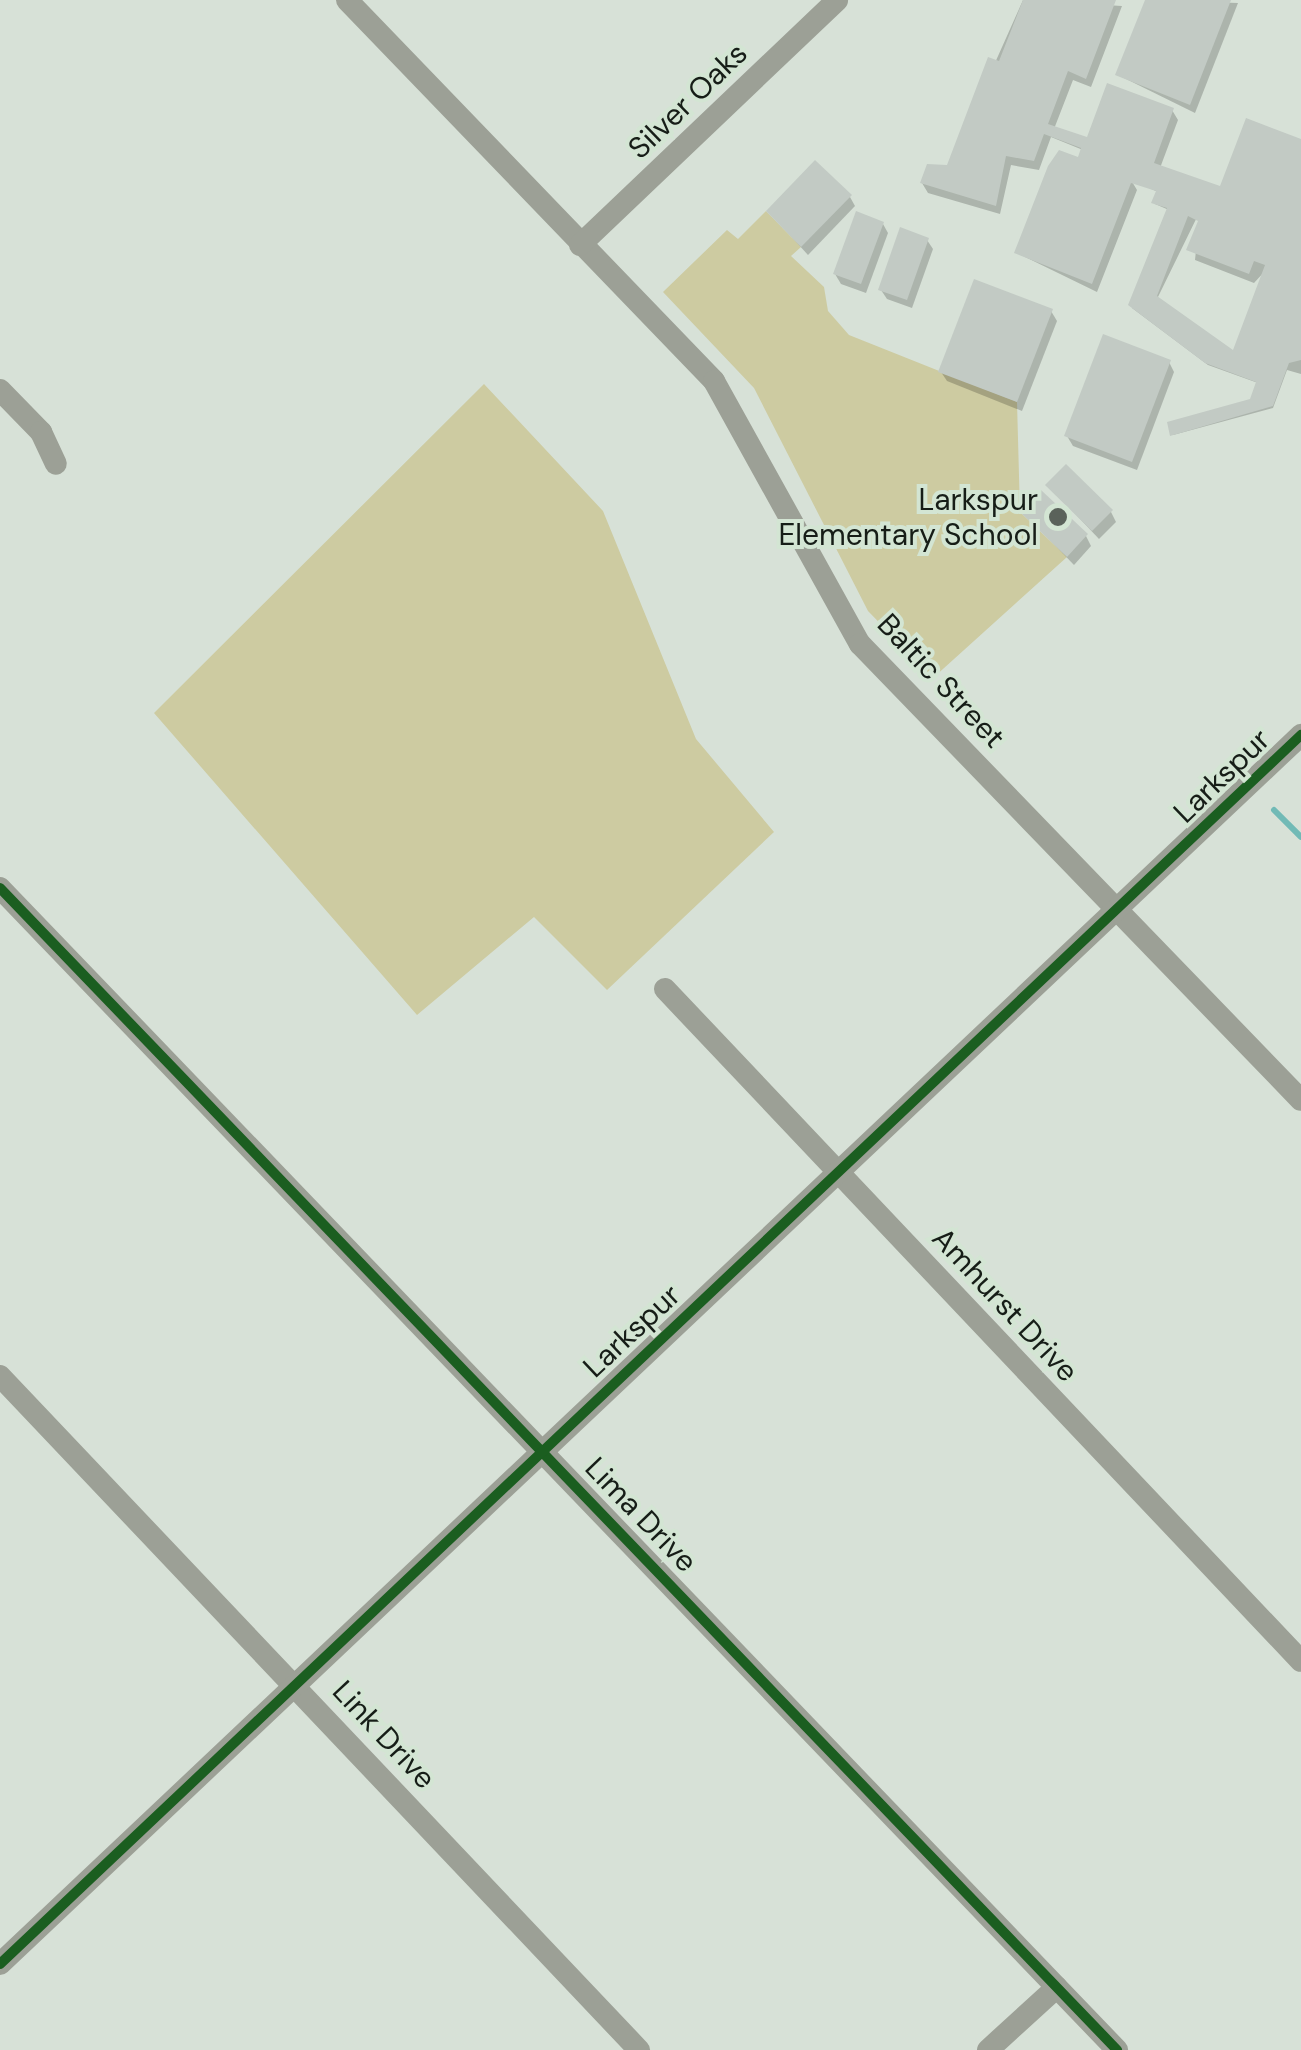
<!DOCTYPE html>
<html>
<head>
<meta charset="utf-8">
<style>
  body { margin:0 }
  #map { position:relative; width:1301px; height:2050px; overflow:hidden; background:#d7e1d7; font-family:"DM Sans",sans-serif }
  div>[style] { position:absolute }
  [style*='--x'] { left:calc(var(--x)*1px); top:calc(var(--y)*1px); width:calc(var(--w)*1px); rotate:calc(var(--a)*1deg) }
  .green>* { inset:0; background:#cdcba1 }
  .shadow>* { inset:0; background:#0003 }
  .stream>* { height:6px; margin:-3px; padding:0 3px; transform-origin:3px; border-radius:3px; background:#71bab6 }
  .building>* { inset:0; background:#c2cac4 }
  .street>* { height:22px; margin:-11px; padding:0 11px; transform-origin:11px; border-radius:11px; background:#9ca096 }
  .cycleway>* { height:10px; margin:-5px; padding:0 5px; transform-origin:5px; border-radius:5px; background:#1b5e20 }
  .dots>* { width:28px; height:28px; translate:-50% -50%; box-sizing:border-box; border:5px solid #d3e5d3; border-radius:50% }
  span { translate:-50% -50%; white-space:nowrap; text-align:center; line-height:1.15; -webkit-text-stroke:8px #d3e5d3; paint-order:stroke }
  .street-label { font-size:30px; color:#161d17 }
  .poi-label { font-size:30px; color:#161d17 }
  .right { translate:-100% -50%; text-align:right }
</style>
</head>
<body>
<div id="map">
  <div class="green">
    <div style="clip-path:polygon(766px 211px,801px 247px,791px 256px,824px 287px,828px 311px,849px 335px,1017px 402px,1020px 512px,1067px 557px,933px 678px,868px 611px,754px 388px,663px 292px,727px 230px,738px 239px)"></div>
    <div style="clip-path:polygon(484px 384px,603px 511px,696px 739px,774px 832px,607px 990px,534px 917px,417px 1015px,154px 713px)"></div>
  </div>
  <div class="shadow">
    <div style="clip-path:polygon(evenodd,1023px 0,1122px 6px,1091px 87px,1073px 80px,1054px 129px,1093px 143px,1172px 110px,1178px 120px,1160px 168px,1221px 190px,1301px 146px,1301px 374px,1287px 370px,1273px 408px,1173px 435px,1170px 424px,1252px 401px,1258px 383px,1208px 365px,1132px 308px,1169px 210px,1155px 204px,1158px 192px,1131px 180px,1137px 190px,1097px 292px,1017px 253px,1083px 150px,1051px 137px,1039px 170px,1011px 165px,1000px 214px,928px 193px,922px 183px,948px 168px,1023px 0,1200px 211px,1195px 260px,1254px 283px,1265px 271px,1235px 351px,1212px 345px,1157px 299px,1200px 211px)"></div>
    <div style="clip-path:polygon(1148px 0,1238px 3px,1195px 113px,1118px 75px)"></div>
    <div style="clip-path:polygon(850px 197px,855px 206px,808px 255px,769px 212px)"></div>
    <div style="clip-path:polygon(883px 224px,888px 233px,866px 293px,841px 284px,835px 274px)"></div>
    <div style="clip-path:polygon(927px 240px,933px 249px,912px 308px,887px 299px,881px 290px)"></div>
    <div style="clip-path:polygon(1051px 311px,1057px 321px,1022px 411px,947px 381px,941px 372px)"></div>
    <div style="clip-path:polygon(1169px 362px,1174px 372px,1137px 470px,1073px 446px,1067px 436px)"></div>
    <div style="clip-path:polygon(1048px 485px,1111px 512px,1116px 522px,1099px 539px)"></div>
    <div style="clip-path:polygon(1023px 512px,1086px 536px,1091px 546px,1074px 565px)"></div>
  </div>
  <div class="stream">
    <div style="--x:1274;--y:810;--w:38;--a:45"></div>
  </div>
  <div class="building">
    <div style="clip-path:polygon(evenodd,1023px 0,1116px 0,1086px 79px,1068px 71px,1048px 124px,1087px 137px,1107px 83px,1174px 108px,1154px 163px,1220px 186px,1246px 118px,1301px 139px,1301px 360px,1289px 363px,1273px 406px,1170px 436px,1167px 422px,1250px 399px,1256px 382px,1205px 363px,1128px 305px,1167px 208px,1151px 203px,1156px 191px,1131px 183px,1092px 284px,1014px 253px,1048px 166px,1059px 150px,1078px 157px,1081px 148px,1044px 134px,1034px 161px,1006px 156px,996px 206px,920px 183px,927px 164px,947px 165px,988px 57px,999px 61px,1023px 0,1188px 216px,1198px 221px,1186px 250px,1249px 274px,1254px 261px,1265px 265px,1233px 350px,1157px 296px,1188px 216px)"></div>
    <div style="clip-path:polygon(1145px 0,1231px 0,1190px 105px,1115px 75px)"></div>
    <div style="clip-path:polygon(815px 160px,852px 195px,801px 247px,766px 211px)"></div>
    <div style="clip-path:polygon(856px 211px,884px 222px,861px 284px,833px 274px)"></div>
    <div style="clip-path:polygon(900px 227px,929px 238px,907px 300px,878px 290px)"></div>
    <div style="clip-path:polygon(974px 279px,1053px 309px,1017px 402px,938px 372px)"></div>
    <div style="clip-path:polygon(1103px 334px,1171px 360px,1132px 462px,1064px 436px)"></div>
    <div style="clip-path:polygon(1066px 464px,1113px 510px,1092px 531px,1045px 485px)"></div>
    <div style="clip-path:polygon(1041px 490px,1088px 534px,1067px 557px,1020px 512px)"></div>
  </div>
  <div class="street">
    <div style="--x:347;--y:0;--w:529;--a:46.07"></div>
    <div style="--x:714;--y:381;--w:301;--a:61"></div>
    <div style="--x:860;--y:644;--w:634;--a:45.96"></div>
    <div style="--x:580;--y:245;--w:355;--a:-43.6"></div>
    <div style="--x:0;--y:390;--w:59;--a:45.7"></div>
    <div style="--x:41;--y:432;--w:35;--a:65"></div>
    <div style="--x:0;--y:888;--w:1612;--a:46.13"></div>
    <div style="--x:665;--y:989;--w:925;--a:46.58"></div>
    <div style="--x:0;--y:1376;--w:929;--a:46.53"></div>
    <div style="--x:0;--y:1964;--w:1790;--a:-43.37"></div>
    <div style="--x:988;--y:2050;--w:93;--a:-42.4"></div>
  </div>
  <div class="cycleway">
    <div style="--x:0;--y:888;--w:1612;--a:46.13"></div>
    <div style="--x:0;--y:1964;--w:1790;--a:-43.37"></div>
  </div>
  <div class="dots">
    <div style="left:1058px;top:517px;background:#5a625a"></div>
  </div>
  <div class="street-label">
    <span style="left:688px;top:101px;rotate:-44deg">Silver Oaks</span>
    <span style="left:941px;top:681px;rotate:47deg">Baltic Street</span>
    <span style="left:1222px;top:776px;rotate:-44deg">Larkspur</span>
    <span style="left:1005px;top:1305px;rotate:47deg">Amhurst Drive</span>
    <span style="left:632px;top:1331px;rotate:-43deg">Larkspur</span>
    <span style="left:641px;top:1515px;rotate:46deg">Lima Drive</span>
    <span style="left:384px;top:1735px;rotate:47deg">Link Drive</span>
  </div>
  <div class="poi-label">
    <span class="right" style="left:1038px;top:517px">Larkspur<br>Elementary School</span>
  </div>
</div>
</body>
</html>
